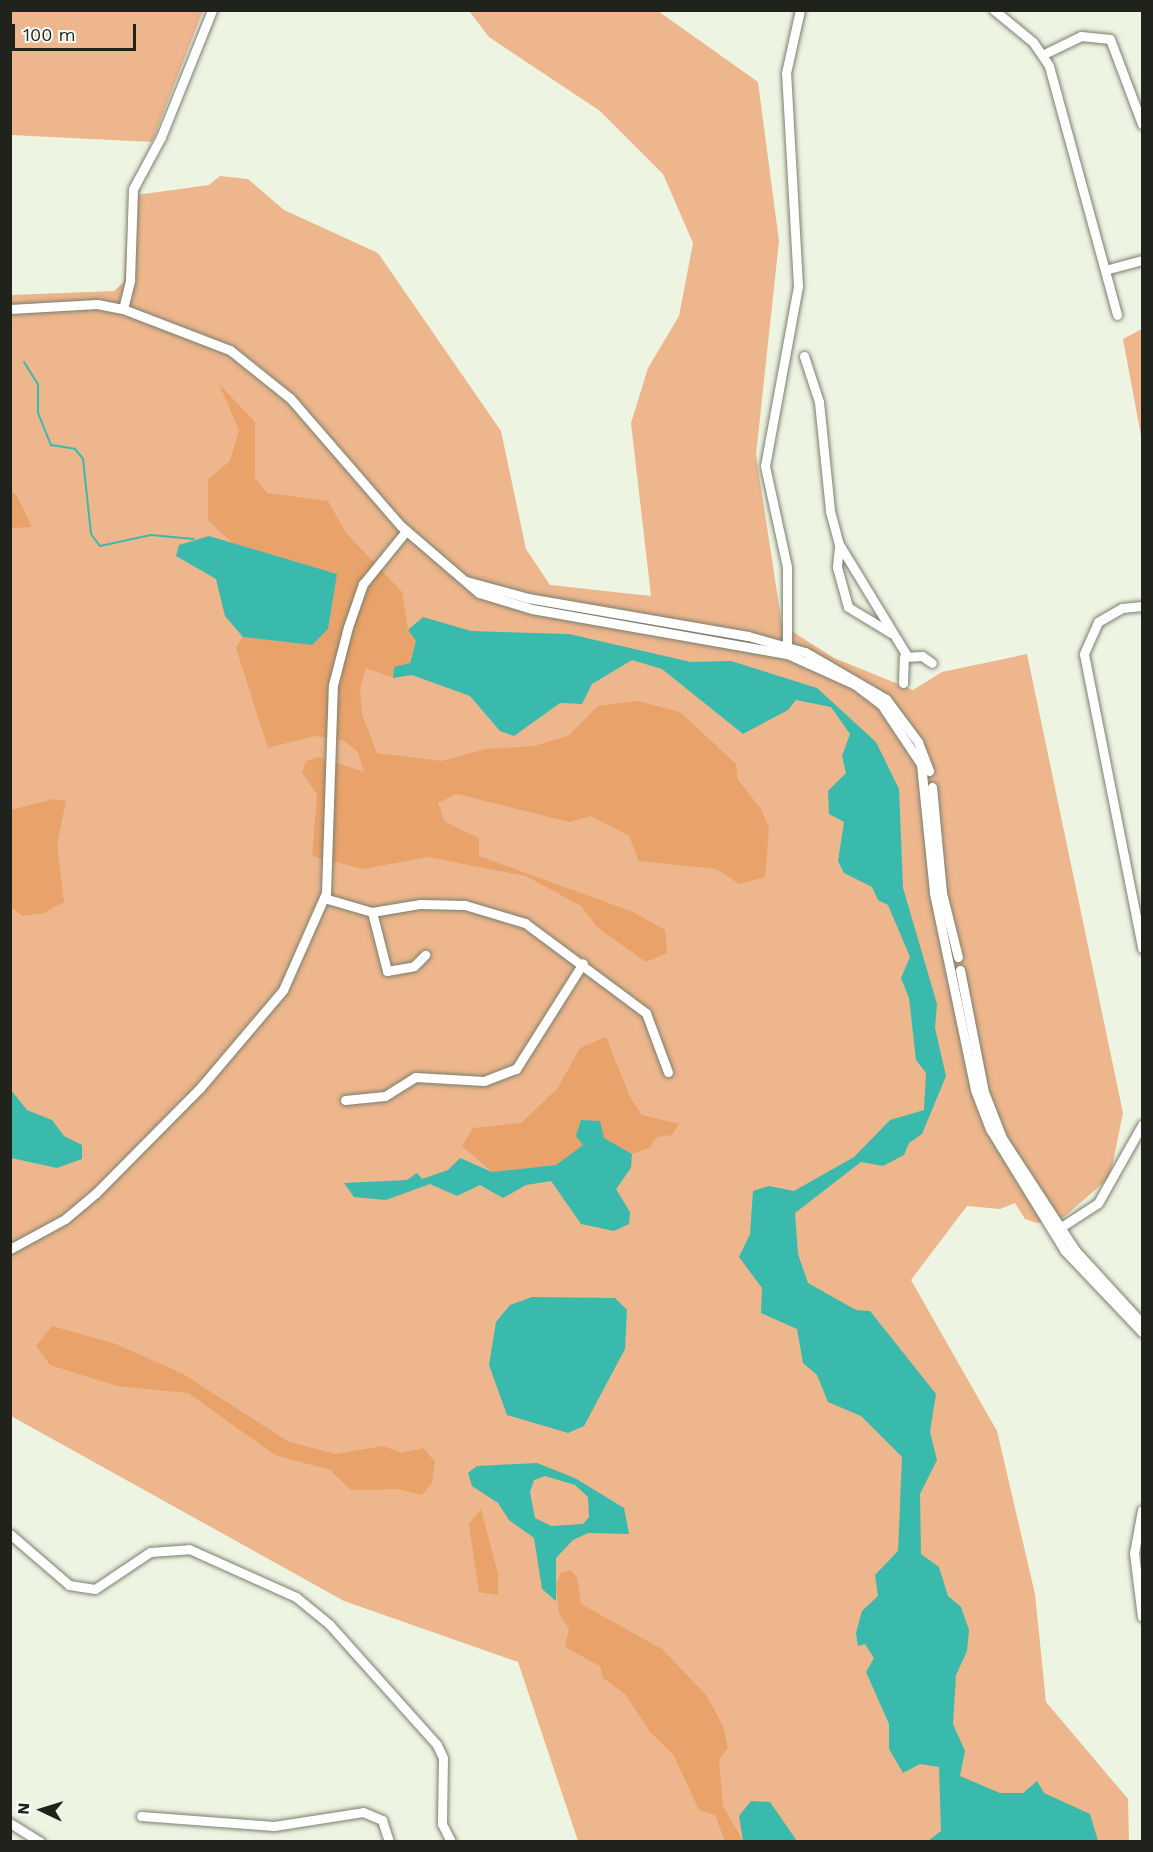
<!DOCTYPE html>
<html>
<head>
<meta charset="utf-8">
<style>
  body { margin:0 }
  #map { position:relative; width:1153px; height:1852px; overflow:hidden; background:#eef4e2; font-family:"Work Sans",sans-serif }
  div>[style] { position:absolute }
  [style*='--x'] { left:calc(var(--x)*1px); top:calc(var(--y)*1px); width:calc(var(--w)*1px); rotate:calc(var(--a)*1deg) }
  .green>* { inset:0; background:#edb68c }
  .forest>* { inset:0; background:#e9a269 }
  .water>* { inset:0; background:#3abaac }
  .stream>* { height:2px; margin:-1px; padding:0 1px; transform-origin:1px; border-radius:1px; background:#3abaac }
  .roads { filter:drop-shadow(0 0 2px #7a7f6f) drop-shadow(0 0 2px #7a7f6f) }
  .minor>* { height:9px; margin:-4.5px; padding:0 4.5px; transform-origin:4.5px; border-radius:4.5px; background:#fff }
  span { translate:-50% -50%; white-space:nowrap; text-align:center; line-height:1.15; -webkit-text-stroke:5px #fff; paint-order:stroke }
  .frame { position:absolute; inset:0; border:12px solid #20221c; pointer-events:none }
  .north { position:absolute; left:12px; top:1780px; width:60px; height:60px; -webkit-text-stroke:4px #fff; paint-order:stroke; rotate:274deg; font-size:16px; font-weight:700; line-height:24px; text-align:center; color:#20221c }
  .north::after { content:''; display:block; margin:auto; width:21px; height:27px; background:#20221c; clip-path:polygon(50% 0,100% 100%,50% 72%,0 100%) }
  .scale { position:absolute; left:12px; top:24px; width:124px; height:27px; box-sizing:border-box; border:3px solid #20221c; border-top:0; padding-left:8px; font-size:18px; line-height:21px; white-space:nowrap; color:#20221c; -webkit-text-stroke:4px #fff; paint-order:stroke }
</style>
</head>
<body>
<div id="map">
  <div class="green">
    <div style="clip-path:polygon(11px 10px,203px 11px,152px 142px,11px 135px)"></div>
    <div style="clip-path:polygon(469px 11px,658px 11px,758px 82px,779px 241px,756px 455px,782px 625px,834px 658px,913px 690px,942px 672px,1027px 654px,1123px 1113px,1110px 1177px,1064px 1217px,1037px 1223px,1025px 1219px,1015px 1203px,1000px 1209px,967px 1206px,911px 1280px,997px 1431px,1035px 1594px,1046px 1702px,1128px 1799px,1129px 1841px,578px 1841px,518px 1662px,344px 1601px,11px 1416px,11px 295px,114px 291px,124px 282px,129px 196px,209px 185px,220px 176px,248px 179px,284px 210px,378px 253px,501px 431px,526px 549px,550px 585px,651px 596px,631px 423px,648px 368px,679px 316px,693px 243px,663px 174px,600px 111px,489px 37px)"></div>
    <div style="clip-path:polygon(1142px 329px,1142px 441px,1123px 339px)"></div>
  </div>
  <div class="forest">
    <div style="clip-path:polygon(219px 384px,255px 422px,255px 478px,267px 493px,328px 501px,346px 533px,402px 592px,408px 630px,416px 641px,409px 664px,394px 667px,393px 678px,366px 668px,360px 688px,362px 715px,377px 753px,441px 761px,486px 749px,534px 746px,568px 736px,598px 706px,637px 701px,680px 712px,736px 764px,738px 780px,761px 809px,769px 828px,765px 877px,739px 884px,717px 869px,639px 861px,629px 836px,591px 816px,569px 822px,457px 794px,438px 803px,445px 822px,479px 838px,479px 856px,633px 912px,665px 930px,667px 953px,646px 962px,598px 928px,581px 906px,526px 876px,428px 857px,363px 869px,312px 856px,317px 795px,302px 772px,306px 761px,319px 757px,364px 772px,358px 752px,343px 740px,314px 736px,268px 748px,236px 648px,243px 637px,312px 645px,337px 574px,232px 543px,208px 520px,208px 479px,230px 461px,239px 430px)"></div>
    <div style="clip-path:polygon(10px 490px,17px 496px,32px 527px,11px 528px)"></div>
    <div style="clip-path:polygon(53px 799px,66px 801px,57px 845px,64px 902px,44px 913px,22px 916px,11px 907px,11px 810px)"></div>
    <div style="clip-path:polygon(606px 1037px,631px 1099px,642px 1115px,679px 1124px,672px 1135px,657px 1137px,649px 1148px,632px 1154px,604px 1138px,583px 1145px,556px 1165px,492px 1172px,462px 1146px,473px 1128px,521px 1123px,557px 1089px,580px 1048px)"></div>
    <div style="clip-path:polygon(52px 1326px,116px 1344px,183px 1374px,289px 1442px,336px 1454px,383px 1446px,402px 1453px,423px 1448px,435px 1462px,432px 1483px,422px 1495px,397px 1489px,351px 1490px,330px 1470px,275px 1455px,188px 1393px,117px 1386px,50px 1365px,36px 1346px)"></div>
    <div style="clip-path:polygon(481px 1509px,498px 1574px,498px 1595px,479px 1592px,469px 1524px)"></div>
    <div style="clip-path:polygon(570px 1570px,577px 1577px,581px 1604px,662px 1649px,706px 1695px,723px 1726px,728px 1748px,719px 1760px,723px 1806px,743px 1841px,725px 1841px,715px 1815px,699px 1810px,673px 1754px,650px 1732px,625px 1694px,603px 1678px,600px 1666px,565px 1647px,569px 1629px,559px 1613px,556px 1584px,561px 1573px)"></div>
  </div>
  <div class="water">
    <div style="clip-path:polygon(209px 536px,337px 574px,328px 629px,312px 645px,243px 637px,225px 616px,216px 579px,176px 556px,179px 545px)"></div>
    <div style="clip-path:polygon(423px 617px,471px 631px,569px 634px,691px 662px,731px 661px,817px 688px,876px 742px,899px 789px,903px 888px,937px 1004px,935px 1028px,946px 1076px,922px 1134px,909px 1143px,904px 1155px,883px 1166px,861px 1162px,795px 1213px,798px 1254px,808px 1283px,856px 1310px,870px 1311px,936px 1394px,930px 1432px,937px 1460px,920px 1494px,921px 1554px,939px 1567px,948px 1596px,961px 1607px,969px 1630px,967px 1651px,956px 1675px,953px 1724px,965px 1751px,960px 1776px,1000px 1793px,1023px 1793px,1037px 1781px,1044px 1793px,1090px 1814px,1098px 1841px,928px 1841px,941px 1831px,939px 1767px,920px 1764px,903px 1773px,889px 1749px,889px 1724px,866px 1672px,874px 1658px,865px 1644px,858px 1646px,856px 1633px,862px 1611px,878px 1596px,875px 1575px,898px 1551px,902px 1457px,861px 1416px,828px 1402px,817px 1375px,803px 1363px,797px 1329px,761px 1313px,762px 1288px,739px 1257px,750px 1234px,753px 1191px,769px 1186px,794px 1191px,854px 1157px,890px 1120px,924px 1110px,926px 1073px,916px 1060px,909px 998px,901px 978px,910px 957px,888px 905px,878px 900px,872px 887px,844px 873px,838px 861px,844px 822px,829px 814px,828px 791px,846px 773px,842px 756px,850px 734px,831px 707px,796px 700px,788px 710px,743px 734px,662px 669px,632px 660px,592px 684px,582px 704px,560px 703px,514px 736px,500px 731px,470px 696px,412px 675px,393px 678px,394px 667px,410px 663px,416px 641px,408px 630px)"></div>
    <div style="clip-path:polygon(11px 1090px,27px 1110px,52px 1120px,64px 1136px,82px 1145px,82px 1159px,57px 1168px,11px 1158px)"></div>
    <div style="clip-path:polygon(581px 1120px,600px 1121px,604px 1138px,632px 1154px,631px 1168px,616px 1189px,630px 1212px,629px 1224px,614px 1231px,581px 1224px,551px 1181px,526px 1185px,503px 1198px,480px 1185px,457px 1196px,430px 1184px,386px 1200px,354px 1197px,344px 1183px,407px 1180px,417px 1173px,422px 1179px,448px 1170px,460px 1158px,492px 1172px,556px 1165px,583px 1145px,576px 1136px)"></div>
    <div style="clip-path:polygon(532px 1297px,615px 1298px,627px 1310px,625px 1349px,584px 1426px,568px 1433px,507px 1415px,489px 1365px,496px 1322px,510px 1305px)"></div>
    <div style="clip-path:polygon(evenodd,537px 1463px,575px 1478px,624px 1508px,629px 1534px,588px 1533px,573px 1540px,556px 1558px,556px 1601px,542px 1589px,534px 1538px,509px 1520px,498px 1503px,472px 1486px,468px 1473px,477px 1466px,537px 1463px,545px 1476px,575px 1485px,588px 1497px,589px 1517px,583px 1524px,551px 1526px,535px 1518px,530px 1492px,534px 1480px,545px 1476px)"></div>
    <div style="clip-path:polygon(751px 1801px,770px 1802px,797px 1841px,743px 1841px,739px 1816px)"></div>
  </div>
  <div class="stream">
    <div style="--x:24;--y:362;--w:26;--a:58"></div>
    <div style="--x:38;--y:384;--w:29;--a:90"></div>
    <div style="--x:38;--y:413;--w:35;--a:68"></div>
    <div style="--x:51;--y:445;--w:24;--a:9"></div>
    <div style="--x:75;--y:449;--w:13;--a:51"></div>
    <div style="--x:83;--y:459;--w:75;--a:83.9"></div>
    <div style="--x:91;--y:534;--w:15;--a:53"></div>
    <div style="--x:100;--y:546;--w:52;--a:-12.2"></div>
    <div style="--x:151;--y:535;--w:43;--a:5.3"></div>
  </div>
  <div class="roads">
    <div class="minor">
      <div style="--x:994;--y:10;--w:50;--a:39.4"></div>
      <div style="--x:1033;--y:42;--w:29;--a:56"></div>
      <div style="--x:1049;--y:66;--w:258;--a:74.7"></div>
      <div style="--x:1044;--y:54;--w:41;--a:-25.9"></div>
      <div style="--x:1081;--y:36;--w:29;--a:6"></div>
      <div style="--x:1110;--y:39;--w:91;--a:69.4"></div>
      <div style="--x:1105;--y:270;--w:38;--a:-15"></div>
      <div style="--x:10;--y:309;--w:87;--a:-3.3"></div>
      <div style="--x:97;--y:304;--w:26;--a:11"></div>
      <div style="--x:123;--y:309;--w:115;--a:21"></div>
      <div style="--x:230;--y:350;--w:77;--a:38.7"></div>
      <div style="--x:290;--y:398;--w:169;--a:49.1"></div>
      <div style="--x:401;--y:526;--w:103;--a:40.7"></div>
      <div style="--x:479;--y:593;--w:55;--a:16.8"></div>
      <div style="--x:532;--y:609;--w:259;--a:10"></div>
      <div style="--x:787;--y:654;--w:73;--a:24.1"></div>
      <div style="--x:854;--y:684;--w:34;--a:37"></div>
      <div style="--x:881;--y:704;--w:72;--a:56.3"></div>
      <div style="--x:921;--y:764;--w:130;--a:84.2"></div>
      <div style="--x:934;--y:893;--w:201;--a:78.2"></div>
      <div style="--x:975;--y:1090;--w:42;--a:69"></div>
      <div style="--x:990;--y:1129;--w:143;--a:58.4"></div>
      <div style="--x:1065;--y:1251;--w:112;--a:46.5"></div>
      <div style="--x:123;--y:309;--w:30;--a:-76"></div>
      <div style="--x:130;--y:280;--w:91;--a:-88.1"></div>
      <div style="--x:133;--y:189;--w:59;--a:-61.7"></div>
      <div style="--x:161;--y:137;--w:137;--a:-68.1"></div>
      <div style="--x:804;--y:356;--w:48;--a:71.9"></div>
      <div style="--x:819;--y:402;--w:110;--a:84.2"></div>
      <div style="--x:830;--y:511;--w:34;--a:75"></div>
      <div style="--x:839;--y:544;--w:131;--a:58.7"></div>
      <div style="--x:839;--y:547;--w:20;--a:96"></div>
      <div style="--x:837;--y:567;--w:41;--a:74.6"></div>
      <div style="--x:848;--y:607;--w:50;--a:31.2"></div>
      <div style="--x:466;--y:581;--w:64;--a:15.3"></div>
      <div style="--x:528;--y:598;--w:223;--a:9.8"></div>
      <div style="--x:748;--y:636;--w:59;--a:15.7"></div>
      <div style="--x:805;--y:652;--w:94;--a:30.1"></div>
      <div style="--x:886;--y:699;--w:54;--a:53.3"></div>
      <div style="--x:918;--y:742;--w:31;--a:69"></div>
      <div style="--x:1142;--y:606;--w:20;--a:174"></div>
      <div style="--x:1122;--y:608;--w:28;--a:150"></div>
      <div style="--x:1098;--y:622;--w:35;--a:114"></div>
      <div style="--x:1084;--y:654;--w:300;--a:78.8"></div>
      <div style="--x:787;--y:651;--w:84;--a:-90"></div>
      <div style="--x:787;--y:567;--w:103;--a:-102.3"></div>
      <div style="--x:765;--y:466;--w:183;--a:-79.6"></div>
      <div style="--x:798;--y:286;--w:213;--a:-93.2"></div>
      <div style="--x:786;--y:73;--w:65;--a:-77.5"></div>
      <div style="--x:903;--y:683;--w:26;--a:-88"></div>
      <div style="--x:904;--y:657;--w:18;--a:-3"></div>
      <div style="--x:922;--y:656;--w:12;--a:35"></div>
      <div style="--x:932;--y:787;--w:106;--a:84.6"></div>
      <div style="--x:942;--y:893;--w:66;--a:76"></div>
      <div style="--x:324;--y:898;--w:50;--a:16.3"></div>
      <div style="--x:372;--y:912;--w:49;--a:-9.5"></div>
      <div style="--x:420;--y:904;--w:45;--a:1.3"></div>
      <div style="--x:465;--y:905;--w:63;--a:16.7"></div>
      <div style="--x:525;--y:923;--w:151;--a:36.6"></div>
      <div style="--x:646;--y:1013;--w:63;--a:69.6"></div>
      <div style="--x:372;--y:912;--w:61;--a:75.7"></div>
      <div style="--x:387;--y:971;--w:27;--a:-10"></div>
      <div style="--x:414;--y:966;--w:16;--a:-45"></div>
      <div style="--x:960;--y:970;--w:124;--a:78.9"></div>
      <div style="--x:984;--y:1092;--w:49;--a:68.6"></div>
      <div style="--x:1002;--y:1138;--w:134;--a:56.9"></div>
      <div style="--x:1075;--y:1250;--w:99;--a:47.5"></div>
      <div style="--x:345;--y:1100;--w:40;--a:-5.7"></div>
      <div style="--x:385;--y:1096;--w:36;--a:-32"></div>
      <div style="--x:415;--y:1077;--w:69;--a:3.3"></div>
      <div style="--x:484;--y:1081;--w:34;--a:-21"></div>
      <div style="--x:516;--y:1069;--w:125;--a:-57.7"></div>
      <div style="--x:1055;--y:1231;--w:51;--a:-33.1"></div>
      <div style="--x:1098;--y:1203;--w:90;--a:-60.6"></div>
      <div style="--x:10;--y:1249;--w:63;--a:-28.6"></div>
      <div style="--x:65;--y:1219;--w:40;--a:-40"></div>
      <div style="--x:96;--y:1193;--w:148;--a:-45.3"></div>
      <div style="--x:200;--y:1088;--w:128;--a:-49.7"></div>
      <div style="--x:283;--y:990;--w:106;--a:-66.1"></div>
      <div style="--x:326;--y:893;--w:208;--a:-88.1"></div>
      <div style="--x:333;--y:685;--w:60;--a:-75.5"></div>
      <div style="--x:348;--y:627;--w:46;--a:-70.8"></div>
      <div style="--x:363;--y:584;--w:68;--a:-50.9"></div>
      <div style="--x:1142;--y:1510;--w:44;--a:100.5"></div>
      <div style="--x:1134;--y:1553;--w:64;--a:82.9"></div>
      <div style="--x:10;--y:1534;--w:78;--a:40.8"></div>
      <div style="--x:69;--y:1585;--w:26;--a:9"></div>
      <div style="--x:95;--y:1589;--w:66;--a:-33.9"></div>
      <div style="--x:150;--y:1552;--w:39;--a:-4"></div>
      <div style="--x:189;--y:1549;--w:117;--a:24.2"></div>
      <div style="--x:296;--y:1597;--w:43;--a:39.3"></div>
      <div style="--x:329;--y:1624;--w:162;--a:48.2"></div>
      <div style="--x:437;--y:1745;--w:14;--a:65"></div>
      <div style="--x:443;--y:1758;--w:66;--a:90.9"></div>
      <div style="--x:442;--y:1824;--w:20;--a:63"></div>
      <div style="--x:141;--y:1816;--w:133;--a:4.3"></div>
      <div style="--x:274;--y:1826;--w:90;--a:-8.9"></div>
      <div style="--x:363;--y:1812;--w:21;--a:23"></div>
      <div style="--x:382;--y:1820;--w:23;--a:72"></div>
      <div style="--x:10;--y:1823;--w:36;--a:32"></div>
    </div>
  </div>
  <div class="frame"></div>
  <div class="north">N</div>
  <div class="scale">100 m</div>
</div>
</body>
</html>
